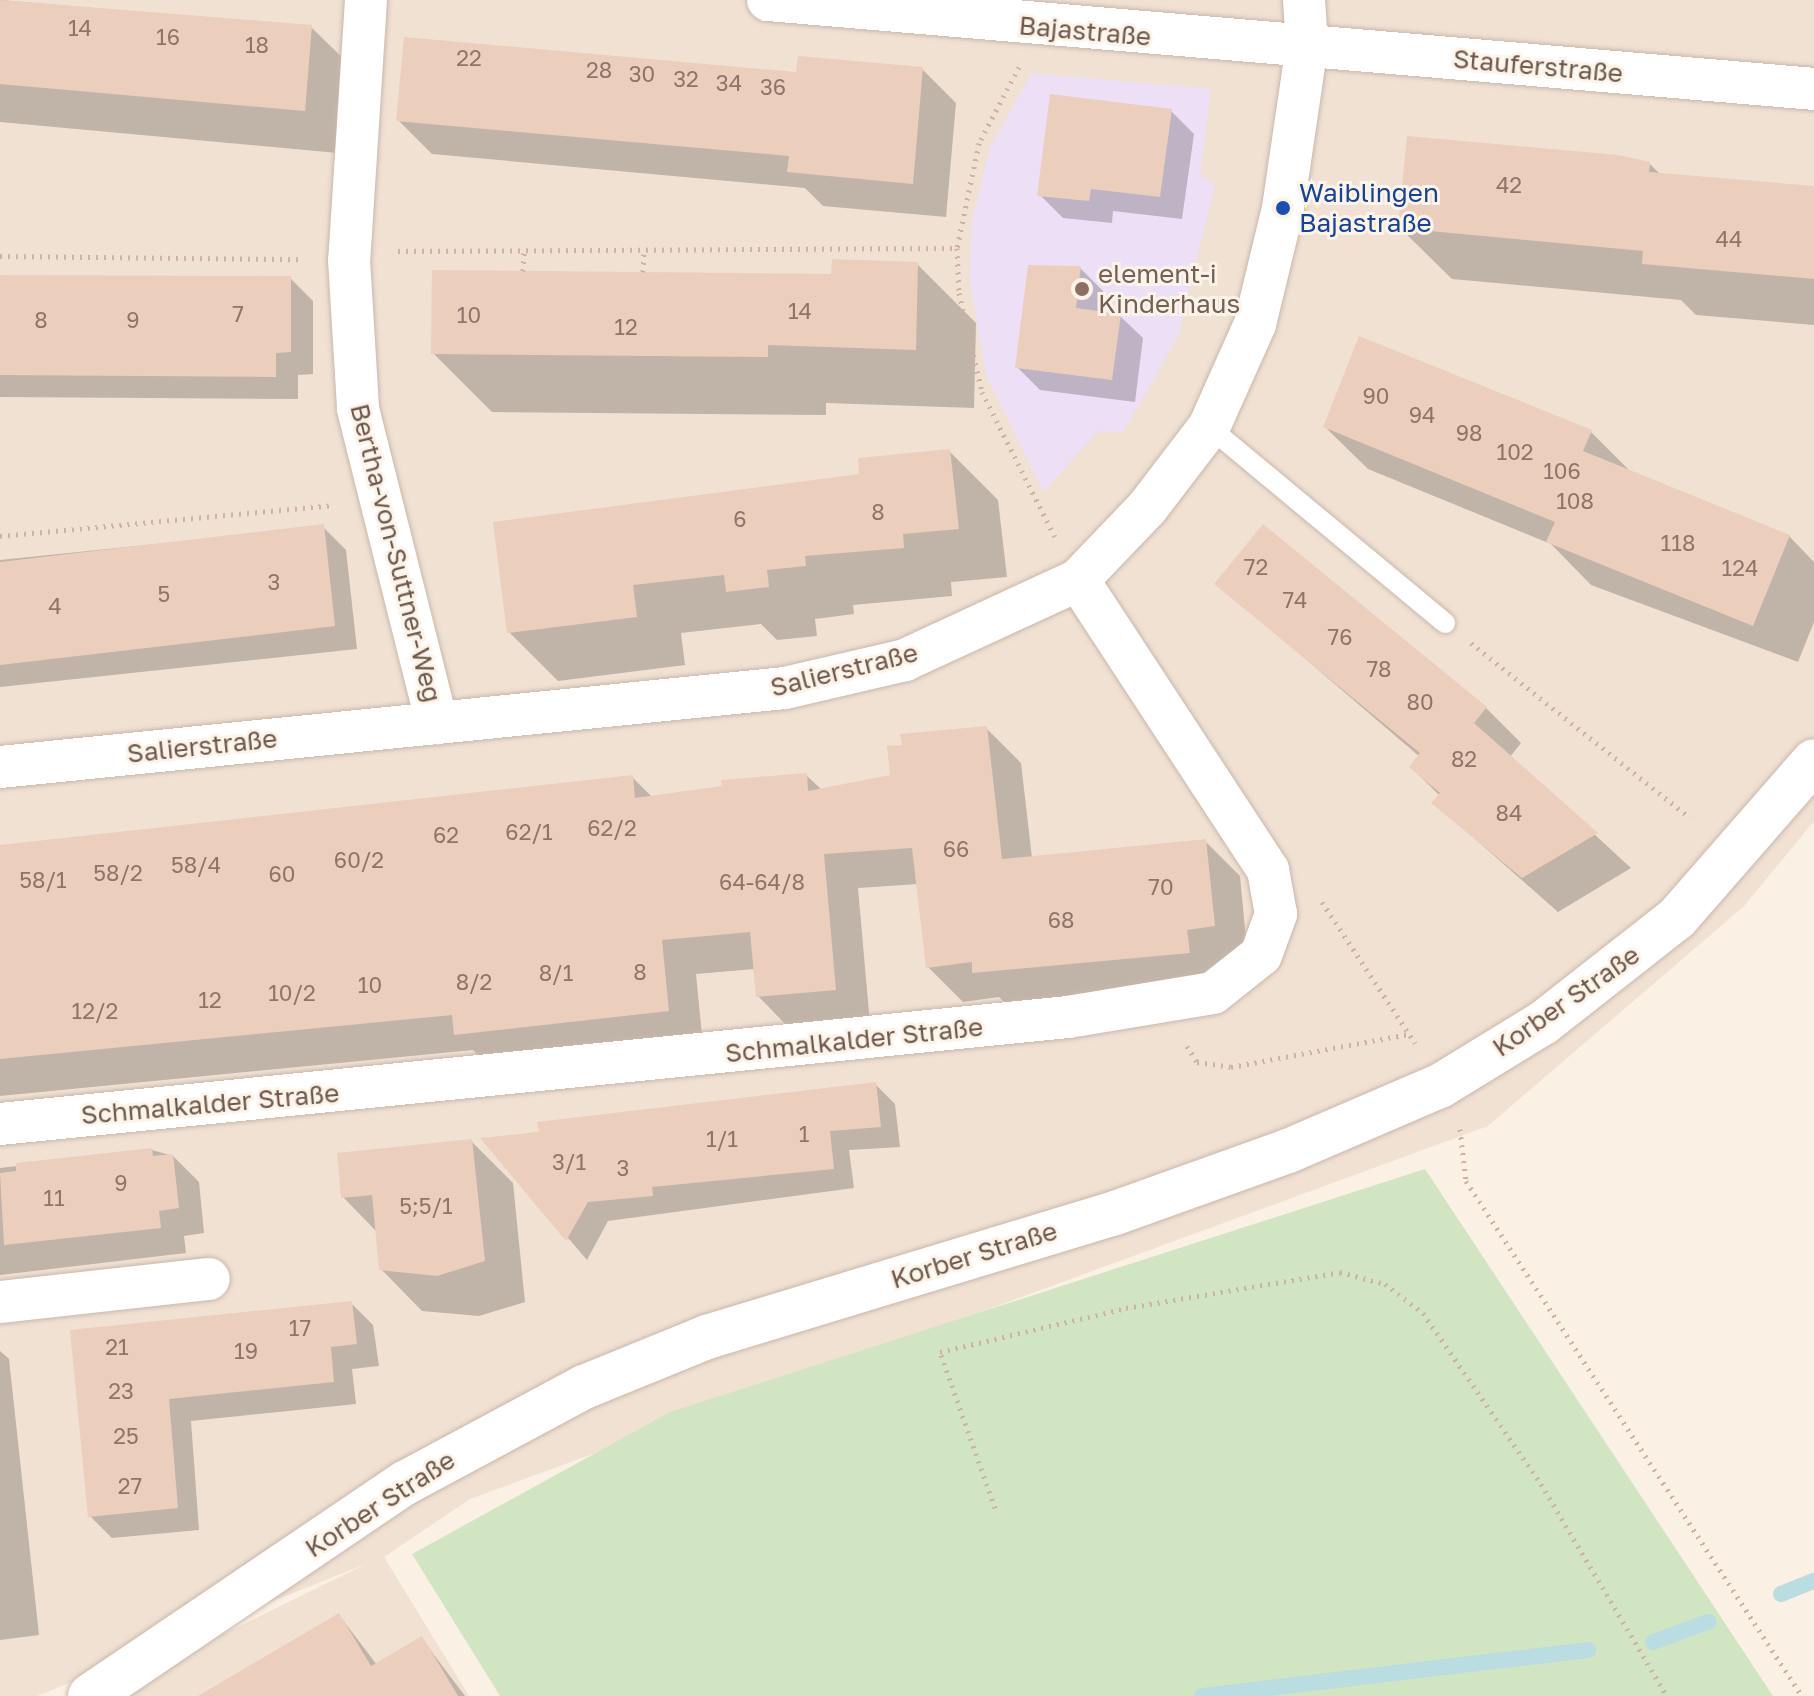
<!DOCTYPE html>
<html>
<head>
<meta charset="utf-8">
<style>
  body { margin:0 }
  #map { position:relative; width:1814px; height:1696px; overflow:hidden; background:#faf0e3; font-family:"Golos Text",sans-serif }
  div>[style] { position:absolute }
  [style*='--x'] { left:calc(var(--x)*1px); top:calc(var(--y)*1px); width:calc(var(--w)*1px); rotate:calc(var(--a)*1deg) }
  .residential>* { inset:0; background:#f0e1d2 }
  .education>* { inset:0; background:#ede0f6 }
  .green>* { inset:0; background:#d2e5c3 }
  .shadow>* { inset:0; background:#0003 }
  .stream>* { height:16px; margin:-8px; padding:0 8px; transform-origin:8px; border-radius:8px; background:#badde1 }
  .building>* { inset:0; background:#eccebd }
  .path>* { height:5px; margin-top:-2.5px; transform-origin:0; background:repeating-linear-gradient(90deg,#d0b2a1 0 2px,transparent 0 8px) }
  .roads { filter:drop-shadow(0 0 2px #c9b7ab) drop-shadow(0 0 2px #c9b7ab) }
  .service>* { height:20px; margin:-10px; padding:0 10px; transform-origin:10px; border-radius:10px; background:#fff }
  .minor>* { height:42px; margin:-21px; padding:0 21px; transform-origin:21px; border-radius:21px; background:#fff }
  .tertiary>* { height:44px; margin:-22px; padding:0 22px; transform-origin:22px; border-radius:22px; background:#fff }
  .dots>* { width:22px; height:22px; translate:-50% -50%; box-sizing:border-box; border:4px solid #fdf4e9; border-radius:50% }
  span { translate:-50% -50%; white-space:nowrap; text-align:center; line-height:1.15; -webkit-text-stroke:6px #fdf4e9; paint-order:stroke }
  .number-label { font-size:22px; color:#8e7568 }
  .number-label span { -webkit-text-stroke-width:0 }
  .street-label { font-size:26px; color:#6f574c }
  .transit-label { font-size:26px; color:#164399 }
  .left { translate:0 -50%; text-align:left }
  .education-label { font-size:26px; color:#785e54 }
</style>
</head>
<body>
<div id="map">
  <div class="residential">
    <div style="clip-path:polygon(0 0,1814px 0,1814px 821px,1744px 906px,1488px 1126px,470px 1499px,384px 1557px,469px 1696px,97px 1696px,368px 1563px,37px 1696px,0 1696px)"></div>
  </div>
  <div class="education">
    <div style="clip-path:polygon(1032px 73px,1211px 89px,1200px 174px,1215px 185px,1178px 337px,1123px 432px,1098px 431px,1043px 492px,986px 375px,969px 277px,972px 221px,990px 147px)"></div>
  </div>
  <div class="green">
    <div style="clip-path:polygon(1425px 1169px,1773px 1696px,500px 1696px,412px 1554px,670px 1412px)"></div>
  </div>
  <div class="shadow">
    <div style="clip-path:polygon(0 0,311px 27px,355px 70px,348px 154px,0 122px)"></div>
    <div style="clip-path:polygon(922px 69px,956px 103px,946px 217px,823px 206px,805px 188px,432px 154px,398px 120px,798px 74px)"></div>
    <div style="clip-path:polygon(1171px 111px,1194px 134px,1182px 219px,1113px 211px,1112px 223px,1063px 218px,1040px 195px)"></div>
    <div style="clip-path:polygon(1649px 163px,1661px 175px,1814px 188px,1814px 325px,1696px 315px,1681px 300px,1452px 279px,1400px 228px)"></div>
    <div style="clip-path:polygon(917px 264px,976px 323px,974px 408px,826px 403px,826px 415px,492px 412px,433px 353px)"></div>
    <div style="clip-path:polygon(1080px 268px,1103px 291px,1100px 313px,1120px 316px,1143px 338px,1135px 402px,1040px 390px,1017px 367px)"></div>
    <div style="clip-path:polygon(0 276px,290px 278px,313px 301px,313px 374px,298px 375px,298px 399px,0 397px)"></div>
    <div style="clip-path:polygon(1325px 427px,1591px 432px,1632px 473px,1789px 536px,1814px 562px,1814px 622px,1798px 662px,1591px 585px,1551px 544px,1368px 469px)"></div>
    <div style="clip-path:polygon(949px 451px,998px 500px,1007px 577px,951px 582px,952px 596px,853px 605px,854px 614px,815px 619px,817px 636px,777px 640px,761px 624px,681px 633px,685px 665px,558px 681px,509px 632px,861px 475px)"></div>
    <div style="clip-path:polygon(323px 527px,346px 550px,357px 649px,0 687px,0 560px)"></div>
    <div style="clip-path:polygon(1217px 583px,1486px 708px,1521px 743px,1510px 757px,1631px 868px,1558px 912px,1434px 803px,1440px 796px,1411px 767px,1420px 757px)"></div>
    <div style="clip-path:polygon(986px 728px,1021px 763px,1032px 858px,1206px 842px,1240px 876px,1248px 960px,1223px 987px,1009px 1007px,999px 997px,963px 1002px,928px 967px,918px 884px,858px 888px,870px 1024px,792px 1031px,758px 996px,755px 969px,696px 974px,703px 1046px,491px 1068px,473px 1050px,0 1096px,0 847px,632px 777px,653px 798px,806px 775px,822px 790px,892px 777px)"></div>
    <div style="clip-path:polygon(875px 1084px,895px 1104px,900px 1147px,849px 1150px,854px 1188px,608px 1221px,587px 1260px,484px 1140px)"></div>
    <div style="clip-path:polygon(471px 1141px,513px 1183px,525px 1302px,479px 1316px,422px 1311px,381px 1269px,377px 1232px,343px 1197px)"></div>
    <div style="clip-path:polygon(152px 1150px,173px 1156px,199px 1182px,204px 1233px,184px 1236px,186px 1253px,0 1275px,0 1168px)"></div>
    <div style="clip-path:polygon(351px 1303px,373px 1325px,379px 1366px,352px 1369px,356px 1404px,191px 1421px,199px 1530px,112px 1538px,90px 1516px,72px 1332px)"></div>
    <div style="clip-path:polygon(0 1351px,9px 1359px,39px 1635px,0 1640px)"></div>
    <div style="clip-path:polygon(339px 1615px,377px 1665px,422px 1639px,465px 1696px,202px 1696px)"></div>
  </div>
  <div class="stream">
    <div style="--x:1781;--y:1594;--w:35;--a:-22"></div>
    <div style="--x:1653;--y:1642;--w:59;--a:-20"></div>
    <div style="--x:1202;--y:1696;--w:389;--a:-6.8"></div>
  </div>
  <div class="building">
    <div style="clip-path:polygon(0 0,312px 25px,305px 111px,0 84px)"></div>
    <div style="clip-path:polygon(404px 37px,796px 72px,798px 56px,923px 67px,913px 184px,787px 172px,789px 156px,396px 121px)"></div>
    <div style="clip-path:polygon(1050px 94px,1172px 109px,1160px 197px,1091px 189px,1089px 201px,1037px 196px)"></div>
    <div style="clip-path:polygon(1407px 136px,1618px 155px,1650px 162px,1649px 172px,1814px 186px,1814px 279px,1642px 264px,1643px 251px,1398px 228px)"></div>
    <div style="clip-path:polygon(832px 259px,918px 262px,916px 350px,768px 345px,768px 357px,431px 354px,432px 270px,831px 274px)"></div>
    <div style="clip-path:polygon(1028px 265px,1081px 266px,1076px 308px,1121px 314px,1112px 380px,1015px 368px)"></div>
    <div style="clip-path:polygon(0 275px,291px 276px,291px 352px,276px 353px,276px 377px,0 375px)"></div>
    <div style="clip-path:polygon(1359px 336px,1592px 430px,1583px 451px,1790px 535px,1753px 626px,1546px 542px,1555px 522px,1323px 427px)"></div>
    <div style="clip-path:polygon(950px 449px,959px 529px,903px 534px,904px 548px,805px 556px,806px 566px,767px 570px,769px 587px,726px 592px,724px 575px,633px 585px,637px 617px,507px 633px,493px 522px,859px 474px,858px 458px)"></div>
    <div style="clip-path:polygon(324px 524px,335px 626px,0 665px,0 562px)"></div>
    <div style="clip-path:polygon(1263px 524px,1487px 707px,1474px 723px,1598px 833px,1522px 878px,1431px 803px,1440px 793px,1409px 767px,1420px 753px,1214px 584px)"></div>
    <div style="clip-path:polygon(987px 726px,1002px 859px,1206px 839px,1215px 926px,1187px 930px,1190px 953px,972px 973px,972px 962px,926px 968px,912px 848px,824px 854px,836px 990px,756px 997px,750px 932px,662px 940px,669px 1011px,454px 1035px,452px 1015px,0 1059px,0 845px,633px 775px,635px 798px,722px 786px,721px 780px,807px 773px,808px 791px,890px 775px,887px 746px,902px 745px,900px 734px)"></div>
    <div style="clip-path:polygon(876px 1082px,881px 1127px,830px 1131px,834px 1169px,652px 1187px,653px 1196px,588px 1202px,566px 1241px,480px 1138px,539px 1132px,537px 1122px)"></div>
    <div style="clip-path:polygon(472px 1139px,485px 1261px,437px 1276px,379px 1270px,372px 1195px,341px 1198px,337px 1153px)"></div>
    <div style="clip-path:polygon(152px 1148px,153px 1156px,173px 1154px,179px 1208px,159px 1211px,161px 1228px,4px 1245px,0 1173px,16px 1171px,16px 1163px)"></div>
    <div style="clip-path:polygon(352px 1301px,357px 1344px,331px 1347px,334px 1382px,169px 1399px,178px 1508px,88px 1517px,70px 1330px)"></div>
    <div style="clip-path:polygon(339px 1613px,371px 1666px,422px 1636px,458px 1696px,198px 1696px)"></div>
  </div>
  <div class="path">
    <div style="--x:1019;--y:67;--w:86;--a:117.8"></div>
    <div style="--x:979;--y:143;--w:107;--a:101.8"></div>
    <div style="--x:957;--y:248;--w:45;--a:87.5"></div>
    <div style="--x:959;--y:293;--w:102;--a:76.9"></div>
    <div style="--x:982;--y:392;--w:162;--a:63.3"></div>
    <div style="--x:398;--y:251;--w:559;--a:-0.31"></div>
    <div style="--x:0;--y:256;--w:303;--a:0.6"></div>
    <div style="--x:523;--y:271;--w:21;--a:-87"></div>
    <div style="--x:643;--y:272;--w:22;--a:-87"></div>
    <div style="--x:0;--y:536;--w:334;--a:-5.3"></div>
    <div style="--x:1471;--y:643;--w:280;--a:38.6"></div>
    <div style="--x:1322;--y:902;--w:169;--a:56.6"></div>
    <div style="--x:1187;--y:1046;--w:19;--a:58"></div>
    <div style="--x:1197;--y:1062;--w:34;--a:8"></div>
    <div style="--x:1231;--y:1067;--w:181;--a:-10.5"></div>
    <div style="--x:1460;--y:1129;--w:52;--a:83.4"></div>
    <div style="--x:1466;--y:1181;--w:615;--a:56.88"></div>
    <div style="--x:995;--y:1508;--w:165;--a:-109.4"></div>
    <div style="--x:940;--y:1352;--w:191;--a:-13.3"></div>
    <div style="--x:1126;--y:1308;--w:217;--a:-9.5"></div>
    <div style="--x:1340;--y:1272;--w:47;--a:14.9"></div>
    <div style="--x:1385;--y:1284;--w:48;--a:37.3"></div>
    <div style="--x:1423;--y:1313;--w:208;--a:55.4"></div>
    <div style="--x:1541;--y:1484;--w:247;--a:59.3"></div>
  </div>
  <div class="roads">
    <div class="service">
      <div style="--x:1209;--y:427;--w:307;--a:39.7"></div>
    </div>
    <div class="minor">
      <div style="--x:366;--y:0;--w:261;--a:93.7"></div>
      <div style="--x:349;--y:260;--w:149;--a:86.5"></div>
      <div style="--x:358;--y:409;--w:324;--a:75.9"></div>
      <div style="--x:768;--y:0;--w:1050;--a:4.86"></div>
      <div style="--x:0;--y:767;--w:789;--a:-5.75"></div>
      <div style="--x:785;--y:688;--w:123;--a:-13.1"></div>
      <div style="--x:905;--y:660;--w:191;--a:-24.8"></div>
      <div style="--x:1078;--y:580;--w:100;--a:-46.2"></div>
      <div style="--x:1147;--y:508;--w:102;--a:-52.6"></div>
      <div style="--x:1209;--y:427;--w:113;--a:-65.9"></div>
      <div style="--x:1255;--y:324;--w:119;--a:-76.4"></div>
      <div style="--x:1283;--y:208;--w:165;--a:-81.6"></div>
      <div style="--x:1307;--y:45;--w:45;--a:-93.8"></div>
      <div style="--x:0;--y:1124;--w:1073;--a:-5.72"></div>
      <div style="--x:1068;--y:1017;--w:147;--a:-9.4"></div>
      <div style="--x:1213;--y:993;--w:61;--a:-38.4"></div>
      <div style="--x:1261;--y:955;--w:44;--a:-69.9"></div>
      <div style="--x:1276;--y:914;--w:45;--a:-100.3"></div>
      <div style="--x:1268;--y:870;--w:347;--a:-123.2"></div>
      <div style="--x:0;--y:1302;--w:210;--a:-6.3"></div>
    </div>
    <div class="tertiary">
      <div style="--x:90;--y:1696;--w:380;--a:-34.1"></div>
      <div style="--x:405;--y:1483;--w:203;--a:-28.2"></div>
      <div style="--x:584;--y:1387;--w:133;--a:-22.1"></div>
      <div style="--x:707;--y:1337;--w:426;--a:-16.9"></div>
      <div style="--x:1115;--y:1213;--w:184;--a:-19.7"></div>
      <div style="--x:1288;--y:1151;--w:165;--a:-23.2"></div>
      <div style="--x:1440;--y:1086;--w:121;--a:-31.5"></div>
      <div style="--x:1543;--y:1023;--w:170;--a:-38.1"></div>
      <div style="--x:1677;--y:918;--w:208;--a:-48.9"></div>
    </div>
  </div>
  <div class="dots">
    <div style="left:1283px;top:208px;background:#1a4fb4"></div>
    <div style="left:1082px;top:289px;background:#8d6e63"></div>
  </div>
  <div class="number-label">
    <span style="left:80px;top:28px">14</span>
    <span style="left:168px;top:37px">16</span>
    <span style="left:257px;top:45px">18</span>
    <span style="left:469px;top:58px">22</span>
    <span style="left:599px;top:70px">28</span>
    <span style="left:642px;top:74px">30</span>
    <span style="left:686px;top:79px">32</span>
    <span style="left:729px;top:83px">34</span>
    <span style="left:773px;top:87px">36</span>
    <span style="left:1509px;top:185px">42</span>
    <span style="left:1729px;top:239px">44</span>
    <span style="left:800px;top:311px">14</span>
    <span style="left:238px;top:314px">7</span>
    <span style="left:469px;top:315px">10</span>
    <span style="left:41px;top:320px">8</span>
    <span style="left:133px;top:320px">9</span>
    <span style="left:626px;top:327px">12</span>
    <span style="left:1376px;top:396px">90</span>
    <span style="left:1422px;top:415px">94</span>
    <span style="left:1469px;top:433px">98</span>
    <span style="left:1515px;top:452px">102</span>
    <span style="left:1562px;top:471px">106</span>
    <span style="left:1575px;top:501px">108</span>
    <span style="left:878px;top:512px">8</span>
    <span style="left:740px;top:519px">6</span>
    <span style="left:1678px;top:543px">118</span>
    <span style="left:1256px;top:567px">72</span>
    <span style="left:1740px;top:568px">124</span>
    <span style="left:274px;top:582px">3</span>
    <span style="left:164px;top:594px">5</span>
    <span style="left:1295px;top:600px">74</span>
    <span style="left:55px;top:606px">4</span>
    <span style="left:1340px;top:637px">76</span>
    <span style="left:1379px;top:669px">78</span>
    <span style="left:1420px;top:702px">80</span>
    <span style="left:1464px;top:759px">82</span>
    <span style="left:1509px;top:813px">84</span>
    <span style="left:612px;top:828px">62/2</span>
    <span style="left:529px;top:832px">62/1</span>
    <span style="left:446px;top:835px">62</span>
    <span style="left:956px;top:849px">66</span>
    <span style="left:359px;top:860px">60/2</span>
    <span style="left:196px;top:865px">58/4</span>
    <span style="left:118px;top:873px">58/2</span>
    <span style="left:282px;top:874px">60</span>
    <span style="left:43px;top:880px">58/1</span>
    <span style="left:762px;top:882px">64-64/8</span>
    <span style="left:1161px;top:887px">70</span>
    <span style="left:1061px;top:920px">68</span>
    <span style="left:640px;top:972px">8</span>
    <span style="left:556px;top:973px">8/1</span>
    <span style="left:474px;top:982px">8/2</span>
    <span style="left:370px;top:985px">10</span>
    <span style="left:292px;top:993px">10/2</span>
    <span style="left:210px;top:1000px">12</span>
    <span style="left:95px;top:1011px">12/2</span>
    <span style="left:804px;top:1134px">1</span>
    <span style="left:722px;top:1139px">1/1</span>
    <span style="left:569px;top:1162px">3/1</span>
    <span style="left:623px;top:1168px">3</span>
    <span style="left:121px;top:1183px">9</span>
    <span style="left:54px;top:1198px">11</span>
    <span style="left:426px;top:1206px">5;5/1</span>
    <span style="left:300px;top:1328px">17</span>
    <span style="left:117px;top:1347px">21</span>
    <span style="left:246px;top:1351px">19</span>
    <span style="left:121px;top:1391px">23</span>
    <span style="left:126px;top:1436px">25</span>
    <span style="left:130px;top:1486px">27</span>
  </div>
  <div class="street-label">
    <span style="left:1085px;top:31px;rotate:5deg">Bajastraße</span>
    <span style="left:1538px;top:66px;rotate:5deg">Stauferstraße</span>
    <span style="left:396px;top:553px;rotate:76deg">Bertha-von-Suttner-Weg</span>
    <span style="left:844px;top:670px;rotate:-14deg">Salierstraße</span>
    <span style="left:202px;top:746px;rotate:-6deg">Salierstraße</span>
    <span style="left:1566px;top:1001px;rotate:-35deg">Korber Straße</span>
    <span style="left:854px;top:1040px;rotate:-6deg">Schmalkalder Straße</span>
    <span style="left:210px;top:1104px;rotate:-5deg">Schmalkalder Straße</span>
    <span style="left:974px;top:1255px;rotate:-17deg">Korber Straße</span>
    <span style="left:380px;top:1504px;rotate:-33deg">Korber Straße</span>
  </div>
  <div class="transit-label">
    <span class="left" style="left:1299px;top:208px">Waiblingen<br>Bajastraße</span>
  </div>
  <div class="education-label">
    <span class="left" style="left:1098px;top:289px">element-i<br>Kinderhaus</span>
  </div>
</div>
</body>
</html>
